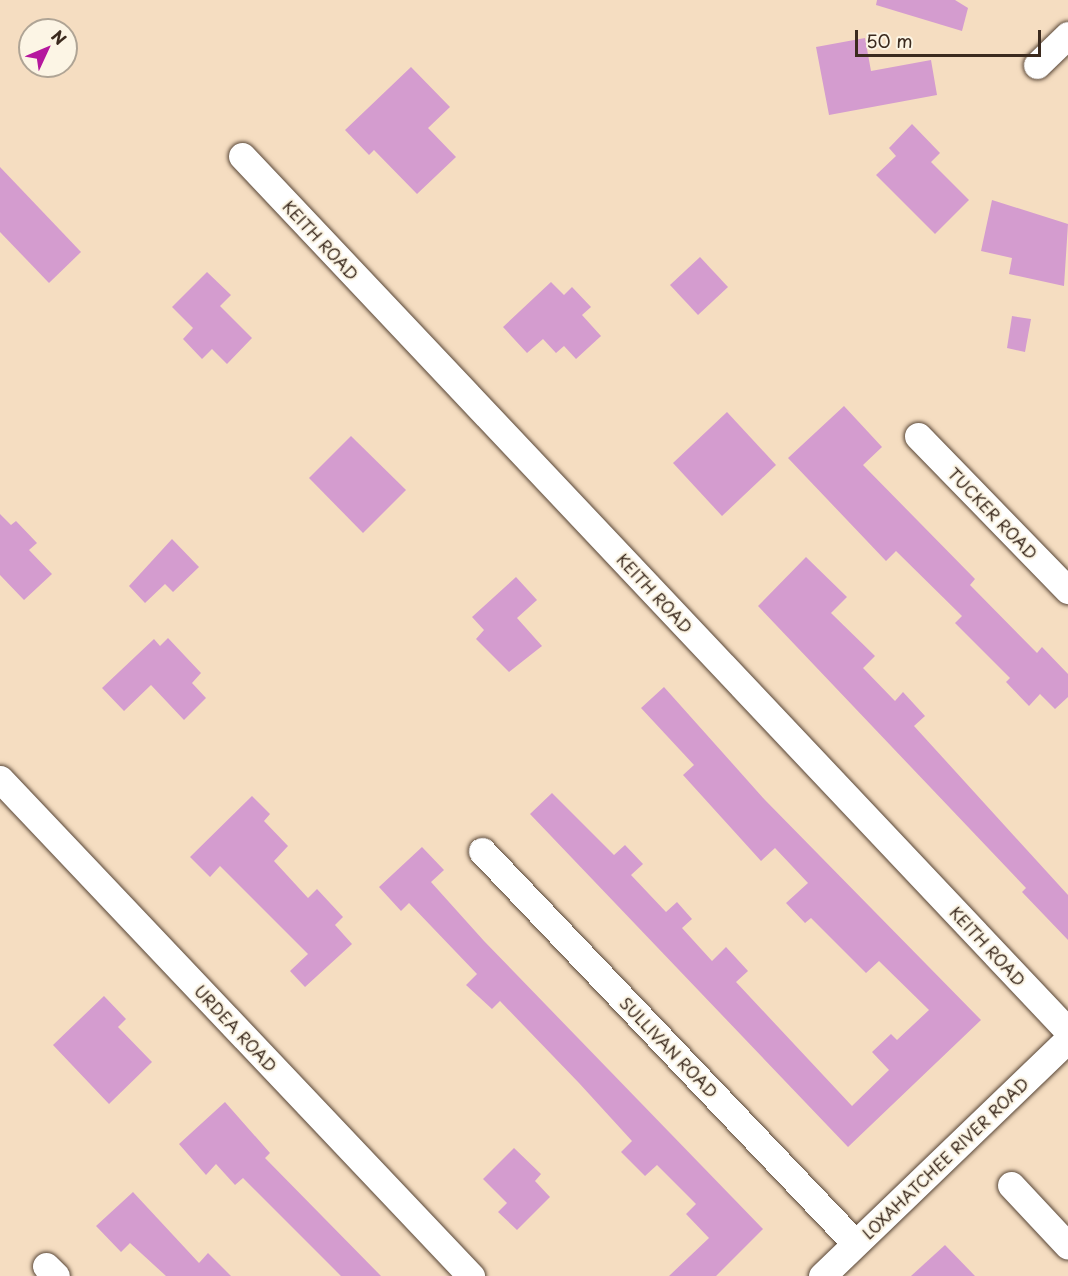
<!DOCTYPE html>
<html>
<head>
<meta charset="utf-8">
<style>
  body { margin:0 }
  #map { position:relative; width:1068px; height:1276px; overflow:hidden; background:#f5ddc1; font-family:"Playpen Sans",sans-serif }
  div>[style] { position:absolute }
  [style*='--x'] { left:calc(var(--x)*1px); top:calc(var(--y)*1px); width:calc(var(--w)*1px); rotate:calc(var(--a)*1deg) }
  .building>* { inset:0; background:#d49ccf }
  .roads { filter:drop-shadow(0 0 2px #574536) drop-shadow(0 0 2px #574536) }
  .minor>* { height:27px; margin:-13.5px; padding:0 13.5px; transform-origin:13.5px; border-radius:13.5px; background:#fff }
  span { translate:-50% -50%; white-space:nowrap; text-align:center; line-height:1.15; -webkit-text-stroke:4.5px #fcf5e5; paint-order:stroke }
  .street-label { font-size:16px; color:#3b2a1e }
  .north { position:absolute; left:18px; top:18px; width:60px; height:60px; box-sizing:border-box; background:#fcf5e5; border:2px solid #afa495; border-radius:50%; rotate:46deg; font-size:16px; font-weight:700; line-height:24px; text-align:center; color:#3b2a1e }
  .north::after { content:''; display:block; margin:auto; width:21px; height:27px; background:#b5179e; clip-path:polygon(50% 0,100% 100%,50% 72%,0 100%) }
  .scale { position:absolute; left:855px; top:30px; width:186px; height:27px; box-sizing:border-box; border:3px solid #3b2a1e; border-top:0; padding-left:8px; font-size:18px; line-height:21px; white-space:nowrap; color:#3b2a1e; -webkit-text-stroke:4px #fcf5e5; paint-order:stroke }
</style>
</head>
<body>
<div id="map">
  <div class="building">
    <div style="clip-path:polygon(877px 0,955px 0,968px 8px,962px 31px,876px 5px)"></div>
    <div style="clip-path:polygon(865px 38px,871px 71px,931px 60px,937px 95px,829px 115px,816px 47px)"></div>
    <div style="clip-path:polygon(411px 67px,450px 107px,428px 128px,456px 157px,417px 194px,374px 150px,369px 155px,345px 130px)"></div>
    <div style="clip-path:polygon(912px 124px,940px 153px,931px 162px,969px 200px,935px 234px,876px 175px,896px 156px,889px 148px)"></div>
    <div style="clip-path:polygon(0 167px,81px 252px,49px 283px,0 232px)"></div>
    <div style="clip-path:polygon(992px 200px,1068px 224px,1064px 286px,1009px 274px,1012px 258px,981px 251px)"></div>
    <div style="clip-path:polygon(700px 257px,728px 287px,698px 315px,670px 285px)"></div>
    <div style="clip-path:polygon(207px 272px,231px 295px,220px 306px,252px 338px,227px 364px,212px 349px,202px 359px,183px 339px,193px 328px,172px 307px)"></div>
    <div style="clip-path:polygon(551px 282px,564px 295px,572px 287px,591px 307px,582px 315px,601px 336px,576px 359px,564px 346px,556px 353px,543px 339px,527px 353px,503px 327px)"></div>
    <div style="clip-path:polygon(1012px 316px,1031px 319px,1025px 352px,1007px 348px)"></div>
    <div style="clip-path:polygon(844px 406px,882px 447px,863px 465px,975px 579px,970px 585px,1037px 653px,1042px 647px,1068px 674px,1068px 697px,1055px 709px,1040px 694px,1029px 706px,1006px 682px,1010px 678px,955px 623px,962px 616px,896px 551px,886px 561px,788px 458px)"></div>
    <div style="clip-path:polygon(727px 412px,776px 465px,722px 516px,673px 463px)"></div>
    <div style="clip-path:polygon(351px 436px,406px 490px,363px 533px,309px 478px)"></div>
    <div style="clip-path:polygon(0 514px,11px 525px,16px 521px,37px 543px,29px 550px,52px 574px,24px 600px,0 575px)"></div>
    <div style="clip-path:polygon(172px 539px,199px 567px,173px 592px,165px 584px,145px 603px,129px 586px)"></div>
    <div style="clip-path:polygon(806px 557px,847px 597px,831px 613px,875px 656px,863px 668px,895px 701px,903px 692px,925px 716px,914px 726px,1068px 895px,1068px 940px,1022px 892px,1026px 888px,758px 606px)"></div>
    <div style="clip-path:polygon(516px 577px,537px 600px,517px 618px,542px 646px,509px 672px,476px 639px,484px 630px,472px 617px)"></div>
    <div style="clip-path:polygon(168px 638px,201px 673px,192px 683px,206px 698px,184px 720px,151px 685px,124px 711px,102px 688px,154px 639px,160px 646px)"></div>
    <div style="clip-path:polygon(664px 687px,765px 800px,981px 1020px,848px 1147px,530px 814px,552px 793px,614px 855px,625px 845px,643px 864px,631px 875px,666px 912px,677px 902px,692px 919px,682px 928px,712px 961px,726px 947px,748px 971px,736px 982px,852px 1106px,889px 1070px,872px 1052px,891px 1034px,897px 1040px,929px 1010px,879px 961px,866px 973px,811px 918px,805px 923px,786px 903px,808px 883px,775px 848px,761px 861px,683px 775px,694px 765px,641px 708px)"></div>
    <div style="clip-path:polygon(252px 796px,270px 814px,264px 821px,288px 846px,274px 861px,308px 898px,317px 889px,343px 917px,335px 925px,352px 944px,305px 987px,290px 971px,308px 954px,220px 866px,210px 877px,190px 857px)"></div>
    <div style="clip-path:polygon(422px 847px,444px 870px,431px 882px,484px 941px,763px 1229px,716px 1276px,669px 1276px,709px 1238px,686px 1214px,696px 1204px,657px 1165px,645px 1176px,621px 1152px,632px 1141px,579px 1083px,500px 1001px,492px 1009px,466px 985px,477px 974px,409px 903px,401px 911px,379px 887px)"></div>
    <div style="clip-path:polygon(104px 996px,126px 1019px,118px 1027px,152px 1062px,109px 1104px,53px 1045px)"></div>
    <div style="clip-path:polygon(225px 1102px,270px 1153px,265px 1158px,381px 1276px,341px 1276px,243px 1178px,235px 1185px,216px 1164px,206px 1175px,179px 1144px)"></div>
    <div style="clip-path:polygon(514px 1148px,541px 1174px,535px 1181px,550px 1197px,517px 1230px,498px 1212px,507px 1203px,483px 1179px)"></div>
    <div style="clip-path:polygon(133px 1192px,199px 1263px,208px 1253px,231px 1276px,166px 1276px,130px 1243px,121px 1252px,96px 1226px)"></div>
    <div style="clip-path:polygon(945px 1245px,975px 1276px,911px 1276px)"></div>
  </div>
  <div class="roads">
    <div class="minor">
      <div style="--x:1037;--y:65;--w:43;--a:-44.1"></div>
      <div style="--x:242;--y:156;--w:1203;--a:46.65"></div>
      <div style="--x:918;--y:436;--w:215;--a:45.8"></div>
      <div style="--x:0;--y:779;--w:685;--a:46.54"></div>
      <div style="--x:482;--y:851;--w:541;--a:46.42"></div>
      <div style="--x:1011;--y:1185;--w:83;--a:46.9"></div>
      <div style="--x:46;--y:1266;--w:14;--a:45"></div>
      <div style="--x:822;--y:1276;--w:342;--a:-43.9"></div>
    </div>
  </div>
  <div class="street-label">
    <span style="left:321px;top:240px;rotate:47deg">KEITH ROAD</span>
    <span style="left:993px;top:513px;rotate:46deg">TUCKER ROAD</span>
    <span style="left:655px;top:593px;rotate:47deg">KEITH ROAD</span>
    <span style="left:988px;top:946px;rotate:47deg">KEITH ROAD</span>
    <span style="left:236px;top:1028px;rotate:47deg">URDEA ROAD</span>
    <span style="left:669px;top:1047px;rotate:46deg">SULLIVAN ROAD</span>
    <span style="left:945px;top:1158px;rotate:-44deg">LOXAHATCHEE RIVER ROAD</span>
  </div>
  <div class="north">N</div>
  <div class="scale">50 m</div>
</div>
</body>
</html>
